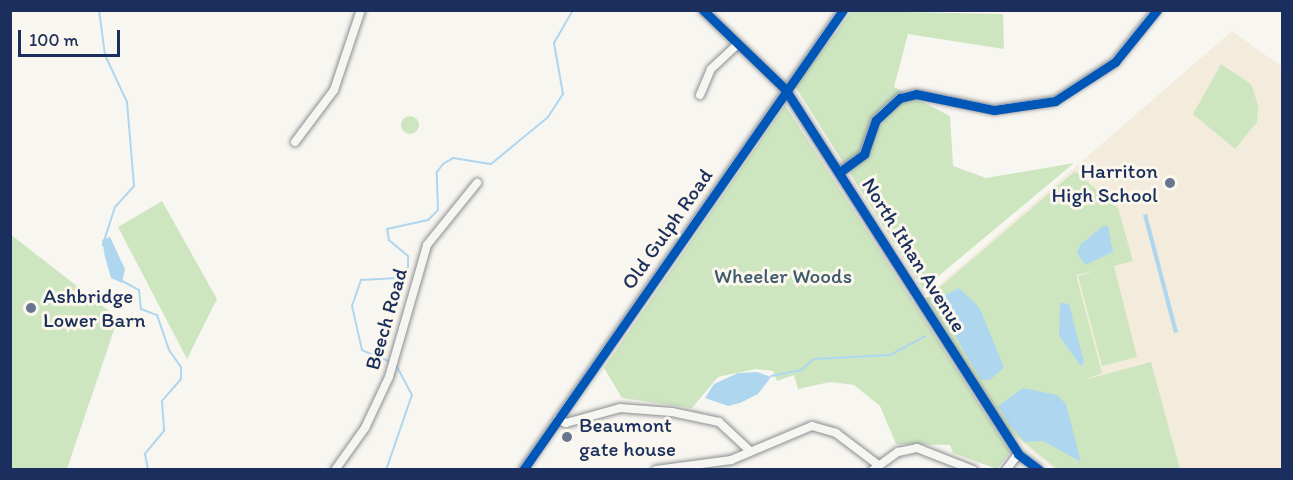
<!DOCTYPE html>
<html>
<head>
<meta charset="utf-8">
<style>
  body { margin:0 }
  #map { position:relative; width:1293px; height:480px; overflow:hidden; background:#f8f6f0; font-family:Itim,sans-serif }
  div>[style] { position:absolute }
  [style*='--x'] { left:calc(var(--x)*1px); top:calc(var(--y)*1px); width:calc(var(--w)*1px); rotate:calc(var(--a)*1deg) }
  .built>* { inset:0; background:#f3ecdd }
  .green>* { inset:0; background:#cde6c0 }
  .round { border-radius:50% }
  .water>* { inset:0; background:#afd6ef }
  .stream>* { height:2px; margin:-1px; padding:0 1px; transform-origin:1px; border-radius:1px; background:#afd6ef }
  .roads { filter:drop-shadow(0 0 2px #8b8e94) drop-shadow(0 0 2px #8b8e94) }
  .minor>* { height:8px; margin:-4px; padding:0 4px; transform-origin:4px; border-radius:4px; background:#f6f5f1 }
  .cycleway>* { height:9px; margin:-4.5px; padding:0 4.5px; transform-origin:4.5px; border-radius:4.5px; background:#0057b8 }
  .dots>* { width:16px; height:16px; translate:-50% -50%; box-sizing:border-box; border:3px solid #fbf7ec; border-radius:50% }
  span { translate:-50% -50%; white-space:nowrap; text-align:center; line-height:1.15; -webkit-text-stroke:6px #fbf7ec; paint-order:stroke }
  .poi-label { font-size:21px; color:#1b2f5e }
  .right { translate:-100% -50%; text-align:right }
  .left { translate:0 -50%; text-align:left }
  .street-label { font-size:21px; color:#1b2f5e }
  .park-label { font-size:21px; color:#3e5a6d }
  .frame { position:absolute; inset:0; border:12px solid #1b2f5e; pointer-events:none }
  .scale { position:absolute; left:18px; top:30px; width:102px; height:27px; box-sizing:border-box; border:3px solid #1b2f5e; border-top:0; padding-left:8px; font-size:18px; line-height:21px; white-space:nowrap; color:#1b2f5e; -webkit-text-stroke:4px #fbf7ec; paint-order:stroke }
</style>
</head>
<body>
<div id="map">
  <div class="built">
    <div style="clip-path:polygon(1232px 31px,1282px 67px,1282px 469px,1054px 469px,1009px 432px,924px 298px)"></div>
  </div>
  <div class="green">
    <div style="clip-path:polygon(852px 11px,1003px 14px,1004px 49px,908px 34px,894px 87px,950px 116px,953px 166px,986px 178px,1074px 163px,923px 289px,795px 86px)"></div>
    <div style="clip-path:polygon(1221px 64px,1251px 84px,1258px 105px,1257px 122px,1235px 149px,1193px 114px)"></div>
    <div style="clip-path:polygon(785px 105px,1010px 452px,997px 469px,953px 453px,950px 445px,896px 444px,880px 406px,854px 385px,830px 382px,798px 389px,794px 375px,777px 381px,773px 371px,755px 369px,718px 377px,692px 408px,622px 398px,604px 368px)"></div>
    <div class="round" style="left:401px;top:116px;width:18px;height:18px"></div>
    <div style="clip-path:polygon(1075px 171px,1118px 208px,1133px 261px,1114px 266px,1137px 357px,1102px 366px,1078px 276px,1098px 270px,1076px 275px,1102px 373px,1084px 380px,1151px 362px,1180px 469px,1057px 469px,1010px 431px,926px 299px)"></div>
    <div style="clip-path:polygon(162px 201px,217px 299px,187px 359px,118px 227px)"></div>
    <div style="clip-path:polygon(10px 234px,118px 318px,67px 469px,11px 469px)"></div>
  </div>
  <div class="water">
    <div style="clip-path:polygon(1147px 214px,1178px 332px,1174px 333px,1143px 215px)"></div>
    <div style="clip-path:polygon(1103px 226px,1108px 226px,1113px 252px,1085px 265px,1077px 253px,1080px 245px)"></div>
    <div style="clip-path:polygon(110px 237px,125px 269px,122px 283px,111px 278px,105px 257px,102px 240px)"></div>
    <div style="clip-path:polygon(959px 288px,979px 307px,1004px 367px,990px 380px,981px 380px,938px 306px,939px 298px)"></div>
    <div style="clip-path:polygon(1060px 303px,1069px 304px,1084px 362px,1081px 366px,1059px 336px)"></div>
    <div style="clip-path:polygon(757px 372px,771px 377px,758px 394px,740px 403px,728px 406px,705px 398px,714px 384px,738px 373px)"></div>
    <div style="clip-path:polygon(1023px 388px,1057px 395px,1066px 404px,1081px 462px,1043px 441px,1025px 442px,1009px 424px,998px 406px)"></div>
  </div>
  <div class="stream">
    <div style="--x:99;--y:10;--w:45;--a:82.4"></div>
    <div style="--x:105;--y:55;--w:52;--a:64.9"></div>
    <div style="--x:127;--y:102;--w:84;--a:85.2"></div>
    <div style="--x:134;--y:186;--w:28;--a:132"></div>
    <div style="--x:115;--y:207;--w:40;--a:108"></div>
    <div style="--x:122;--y:281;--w:19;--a:28"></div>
    <div style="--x:139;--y:290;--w:19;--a:84"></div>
    <div style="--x:141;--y:309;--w:17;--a:21"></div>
    <div style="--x:157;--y:315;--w:37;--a:71"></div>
    <div style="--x:169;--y:350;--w:21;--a:55"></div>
    <div style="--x:181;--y:367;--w:12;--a:90"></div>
    <div style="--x:181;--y:379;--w:29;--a:131"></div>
    <div style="--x:162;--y:401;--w:30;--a:86"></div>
    <div style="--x:164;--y:431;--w:30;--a:130"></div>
    <div style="--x:145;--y:454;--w:16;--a:79"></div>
    <div style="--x:391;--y:362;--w:31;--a:-158"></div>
    <div style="--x:362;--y:350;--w:45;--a:-102.8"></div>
    <div style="--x:352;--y:306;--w:28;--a:-71"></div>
    <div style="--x:361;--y:280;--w:37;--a:-3"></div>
    <div style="--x:398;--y:278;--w:15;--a:-48"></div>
    <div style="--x:408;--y:267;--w:11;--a:-90"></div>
    <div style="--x:408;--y:256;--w:25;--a:-140"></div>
    <div style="--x:389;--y:240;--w:11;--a:-100"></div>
    <div style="--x:387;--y:229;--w:42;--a:-12.4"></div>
    <div style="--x:428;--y:220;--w:14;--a:-45"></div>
    <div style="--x:438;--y:210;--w:38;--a:-92"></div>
    <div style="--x:437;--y:172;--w:10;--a:-53"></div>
    <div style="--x:443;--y:164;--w:12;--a:-31"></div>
    <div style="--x:453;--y:158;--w:38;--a:9"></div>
    <div style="--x:491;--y:164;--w:74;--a:-39.5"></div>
    <div style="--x:548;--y:117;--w:27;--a:-57"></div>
    <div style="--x:563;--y:94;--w:52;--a:-100"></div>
    <div style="--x:554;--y:43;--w:38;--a:-60"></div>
    <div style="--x:771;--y:376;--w:31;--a:-11"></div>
    <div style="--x:801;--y:370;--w:17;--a:-40"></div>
    <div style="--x:814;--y:359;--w:76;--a:-3"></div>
    <div style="--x:890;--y:355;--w:40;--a:-28"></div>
    <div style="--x:386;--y:470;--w:79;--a:-70.9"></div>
    <div style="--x:412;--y:395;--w:34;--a:-118"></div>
  </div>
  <div class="roads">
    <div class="minor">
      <div style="--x:703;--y:10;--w:114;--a:43.9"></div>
      <div style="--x:785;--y:89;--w:433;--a:57.4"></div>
      <div style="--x:1018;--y:454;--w:26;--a:37"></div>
      <div style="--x:700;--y:95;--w:28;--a:-67"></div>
      <div style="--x:711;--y:69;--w:35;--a:-43"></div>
      <div style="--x:295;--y:142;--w:65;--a:-53.1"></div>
      <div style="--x:334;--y:90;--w:84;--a:-71.4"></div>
      <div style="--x:841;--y:171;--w:29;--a:-36"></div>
      <div style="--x:864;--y:154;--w:36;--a:-71"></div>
      <div style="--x:876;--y:120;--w:33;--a:-43"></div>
      <div style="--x:900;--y:98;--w:16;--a:-14"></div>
      <div style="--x:916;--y:94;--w:80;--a:11.6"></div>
      <div style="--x:994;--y:110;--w:62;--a:-8.4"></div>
      <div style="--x:1055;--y:101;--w:72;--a:-33"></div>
      <div style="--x:1115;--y:62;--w:67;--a:-51.1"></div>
      <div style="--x:558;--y:419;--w:9;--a:27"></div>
      <div style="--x:566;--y:423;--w:56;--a:-15.5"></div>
      <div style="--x:620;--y:408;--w:52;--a:4.4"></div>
      <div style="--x:672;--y:412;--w:48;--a:12"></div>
      <div style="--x:719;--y:422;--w:42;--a:43.1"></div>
      <div style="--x:335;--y:470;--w:52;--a:-54.5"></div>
      <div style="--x:365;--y:428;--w:56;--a:-64.8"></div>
      <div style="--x:389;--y:377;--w:137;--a:-73.9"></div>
      <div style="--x:427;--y:245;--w:80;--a:-51.1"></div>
      <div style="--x:523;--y:470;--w:560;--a:-55.18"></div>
      <div style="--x:656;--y:470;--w:76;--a:-7.6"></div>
      <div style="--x:731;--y:460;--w:88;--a:-22.8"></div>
      <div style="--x:812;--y:426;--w:25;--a:16"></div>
      <div style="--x:836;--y:433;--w:51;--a:37.1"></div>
      <div style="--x:873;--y:470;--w:31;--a:-36"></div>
      <div style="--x:898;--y:452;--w:19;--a:-12"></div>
      <div style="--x:917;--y:448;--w:60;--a:21.4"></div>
      <div style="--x:1006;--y:470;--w:20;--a:-53"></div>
    </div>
  </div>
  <div class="cycleway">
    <div style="--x:703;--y:10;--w:114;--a:43.9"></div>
    <div style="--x:785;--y:89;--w:433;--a:57.4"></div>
    <div style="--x:1018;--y:454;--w:26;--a:37"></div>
    <div style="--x:841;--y:171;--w:29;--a:-36"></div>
    <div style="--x:864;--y:154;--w:36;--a:-71"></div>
    <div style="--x:876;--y:120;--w:33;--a:-43"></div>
    <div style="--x:900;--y:98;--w:16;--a:-14"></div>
    <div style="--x:916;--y:94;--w:80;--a:11.6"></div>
    <div style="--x:994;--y:110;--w:62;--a:-8.4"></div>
    <div style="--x:1055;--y:101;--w:72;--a:-33"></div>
    <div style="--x:1115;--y:62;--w:67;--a:-51.1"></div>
    <div style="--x:523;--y:470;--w:560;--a:-55.18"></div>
  </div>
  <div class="dots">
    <div style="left:1170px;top:183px;background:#687591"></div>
    <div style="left:31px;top:308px;background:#687591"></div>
    <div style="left:567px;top:437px;background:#687591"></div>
  </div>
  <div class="poi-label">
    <span class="right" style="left:1158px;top:183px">Harriton<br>High School</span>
    <span class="left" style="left:43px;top:308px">Ashbridge<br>Lower Barn</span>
    <span class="left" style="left:579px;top:437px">Beaumont<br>gate house</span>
  </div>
  <div class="street-label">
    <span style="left:667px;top:229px;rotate:-55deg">Old Gulph Road</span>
    <span style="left:914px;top:255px;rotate:58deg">North Ithan Avenue</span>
    <span style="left:386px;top:319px;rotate:-74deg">Beech Road</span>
  </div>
  <div class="park-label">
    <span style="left:783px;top:276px">Wheeler Woods</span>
  </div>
  <div class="frame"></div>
  <div class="scale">100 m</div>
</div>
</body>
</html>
